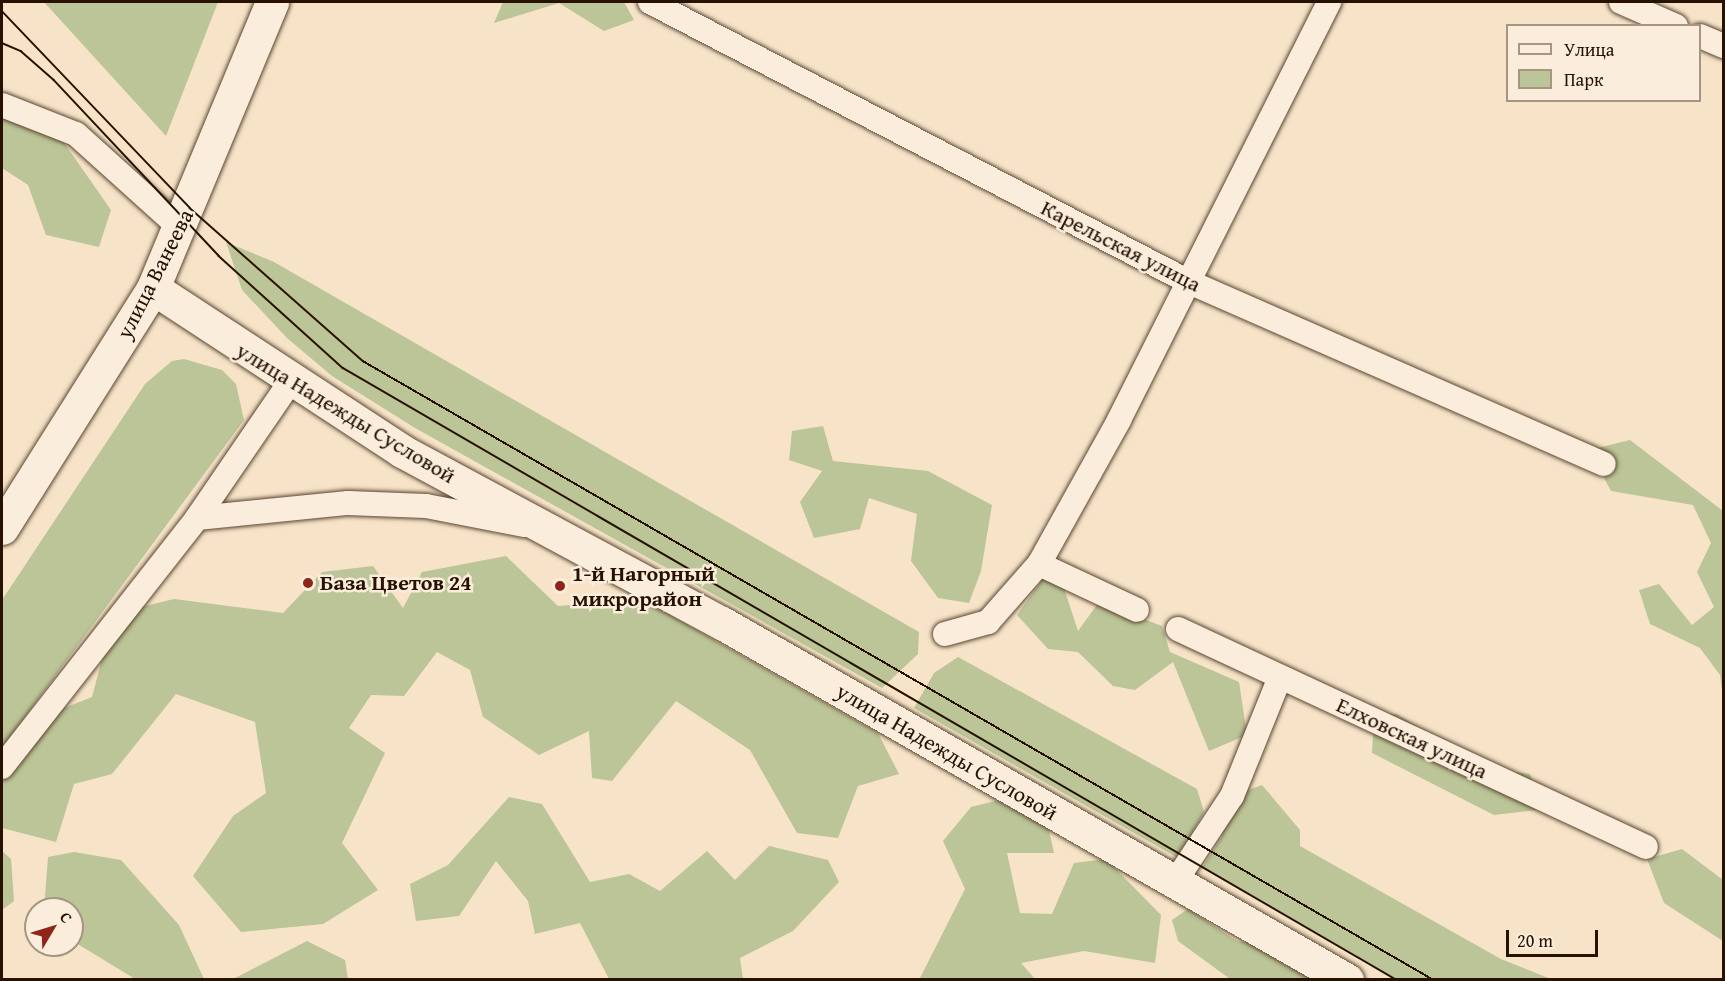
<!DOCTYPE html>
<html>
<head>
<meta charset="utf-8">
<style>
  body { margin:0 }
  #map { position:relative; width:1725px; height:981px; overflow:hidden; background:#f7e4c8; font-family:"Gentium Book Plus",serif }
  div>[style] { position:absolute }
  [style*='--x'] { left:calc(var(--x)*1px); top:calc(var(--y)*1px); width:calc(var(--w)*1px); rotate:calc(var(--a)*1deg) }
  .green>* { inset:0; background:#bbc597 }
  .roads { filter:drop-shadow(0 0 2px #5b4632) drop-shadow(0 0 2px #5b4632) }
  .street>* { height:24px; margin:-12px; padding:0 12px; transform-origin:12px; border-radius:12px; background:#faeddb }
  .secondary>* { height:33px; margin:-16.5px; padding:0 16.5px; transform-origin:16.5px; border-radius:16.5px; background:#faeddb }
  .tram>* { height:1.5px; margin:-0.75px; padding:0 0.75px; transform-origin:0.75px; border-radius:0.75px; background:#271100 }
  .dots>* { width:16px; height:16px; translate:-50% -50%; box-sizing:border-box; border:3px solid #faeddb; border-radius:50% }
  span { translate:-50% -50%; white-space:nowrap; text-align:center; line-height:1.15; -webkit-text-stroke:5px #faeddb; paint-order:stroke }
  .street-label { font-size:22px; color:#271100 }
  .poi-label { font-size:22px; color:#271100; font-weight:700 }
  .left { translate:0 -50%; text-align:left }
  .frame { position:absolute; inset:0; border:3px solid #271100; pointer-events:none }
  .legend { position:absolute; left:1506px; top:24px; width:195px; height:78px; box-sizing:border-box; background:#faeddb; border:2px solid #a69583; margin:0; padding:8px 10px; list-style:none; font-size:18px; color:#271100 }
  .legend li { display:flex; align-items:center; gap:12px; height:30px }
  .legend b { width:30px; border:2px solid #a69583 }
  .north { position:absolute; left:24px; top:897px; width:60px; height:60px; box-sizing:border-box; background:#faeddb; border:2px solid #a69583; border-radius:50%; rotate:52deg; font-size:16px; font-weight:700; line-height:24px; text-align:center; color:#271100 }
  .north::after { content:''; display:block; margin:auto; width:21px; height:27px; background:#8f2418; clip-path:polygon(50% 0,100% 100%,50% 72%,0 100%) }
  .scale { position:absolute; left:1506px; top:930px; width:92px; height:27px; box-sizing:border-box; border:3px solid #271100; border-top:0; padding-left:8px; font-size:18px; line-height:21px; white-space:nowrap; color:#271100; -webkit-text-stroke:4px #faeddb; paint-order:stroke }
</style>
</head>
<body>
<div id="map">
  <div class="green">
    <div style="clip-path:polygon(44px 2px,218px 2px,166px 136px)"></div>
    <div style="clip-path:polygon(503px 2px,624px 2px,634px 20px,604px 31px,559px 3px,494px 23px)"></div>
    <div style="clip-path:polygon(2px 115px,60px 137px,111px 210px,99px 247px,46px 235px,28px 185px,2px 168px)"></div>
    <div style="clip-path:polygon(226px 242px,274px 262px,919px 632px,918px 654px,882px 688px,415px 428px,332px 376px,287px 338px,242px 290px)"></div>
    <div style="clip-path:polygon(184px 359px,222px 370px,236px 384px,244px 420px,2px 748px,2px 600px,145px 384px,172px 361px)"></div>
    <div style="clip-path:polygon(823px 426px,833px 461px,928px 471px,992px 505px,981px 571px,969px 603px,938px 598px,911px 561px,917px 514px,869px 498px,860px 529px,814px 538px,800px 502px,822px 471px,789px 460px,792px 431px)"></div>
    <div style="clip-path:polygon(1630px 440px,1723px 511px,1723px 698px,1720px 675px,1700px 648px,1650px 624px,1639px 590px,1659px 584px,1692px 625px,1714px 607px,1697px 572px,1711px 543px,1693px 505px,1611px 491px,1589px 450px)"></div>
    <div style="clip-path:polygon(506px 556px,558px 606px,642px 599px,878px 733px,899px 774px,858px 786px,838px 838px,797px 833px,750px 750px,676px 701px,612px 781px,592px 778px,589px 731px,539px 755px,483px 717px,470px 670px,437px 652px,404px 696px,371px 695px,349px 728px,385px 753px,342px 843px,378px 890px,323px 924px,241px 932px,193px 876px,233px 816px,266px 793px,255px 722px,176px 694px,112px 774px,74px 784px,56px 842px,2px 828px,2px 758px,31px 721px,92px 697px,102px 659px,137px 608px,174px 599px,283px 613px,322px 572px,373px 566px,403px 608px,422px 572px)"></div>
    <div style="clip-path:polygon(1045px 576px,1062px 582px,1078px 631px,1099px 602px,1162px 626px,1170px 652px,1239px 682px,1247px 735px,1209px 751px,1173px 662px,1135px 690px,1113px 686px,1078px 652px,1048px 649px,1017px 615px)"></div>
    <div style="clip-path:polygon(958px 657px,1197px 789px,1204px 812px,1178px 858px,914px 708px,934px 673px)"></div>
    <div style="clip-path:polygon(1397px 714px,1486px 768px,1530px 774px,1544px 809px,1494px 815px,1372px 753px,1374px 715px)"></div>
    <div style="clip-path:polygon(1262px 785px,1300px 830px,1300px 846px,1501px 959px,1551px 979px,1397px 979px,1203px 867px,1222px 836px,1218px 824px,1243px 792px)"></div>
    <div style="clip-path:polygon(509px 797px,542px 804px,590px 882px,629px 874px,660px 891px,707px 851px,735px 880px,769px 846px,828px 860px,839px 882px,793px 931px,740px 958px,743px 979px,609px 979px,580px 923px,535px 934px,528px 901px,496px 861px,459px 916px,416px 921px,410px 884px,448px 865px)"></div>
    <div style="clip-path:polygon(1011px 797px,1046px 817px,1054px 853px,1007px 853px,1020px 913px,1052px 914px,1074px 863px,1106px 859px,1161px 915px,1155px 963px,1084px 951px,1021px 963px,1035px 979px,919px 980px,965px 889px,943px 841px,971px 807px)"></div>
    <div style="clip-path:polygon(1682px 849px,1723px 880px,1723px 941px,1664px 903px,1647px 859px)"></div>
    <div style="clip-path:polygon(2px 851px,11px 859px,14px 901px,2px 910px)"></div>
    <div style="clip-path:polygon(74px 852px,121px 860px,179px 925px,204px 979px,135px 979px,76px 943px,82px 917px,72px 915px,72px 909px,44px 909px,48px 857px)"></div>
    <div style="clip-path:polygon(1188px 909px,1237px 941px,1271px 946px,1316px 979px,1230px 979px,1178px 941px,1172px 920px)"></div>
    <div style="clip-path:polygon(307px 941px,345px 960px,348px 979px,233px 979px)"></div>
  </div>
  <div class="roads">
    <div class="street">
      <div style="--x:650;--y:2;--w:605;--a:27.45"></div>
      <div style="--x:1187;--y:281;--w:455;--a:23.7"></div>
      <div style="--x:1621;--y:2;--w:60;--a:23.6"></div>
      <div style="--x:1700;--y:36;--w:26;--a:23"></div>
      <div style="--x:2;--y:105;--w:79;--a:21.4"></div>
      <div style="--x:76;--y:134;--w:142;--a:42.1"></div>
      <div style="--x:197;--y:518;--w:152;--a:-5.7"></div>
      <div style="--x:348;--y:503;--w:78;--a:2.2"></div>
      <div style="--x:426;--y:506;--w:101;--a:10.9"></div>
      <div style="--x:1039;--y:564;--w:108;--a:25.1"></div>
      <div style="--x:1178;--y:629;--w:516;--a:24.98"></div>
      <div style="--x:945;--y:634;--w:45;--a:-15.6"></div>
      <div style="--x:988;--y:622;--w:77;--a:-48.7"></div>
      <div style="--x:1039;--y:564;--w:165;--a:-60.9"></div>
      <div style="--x:1119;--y:420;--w:468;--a:-63.3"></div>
      <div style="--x:2;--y:767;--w:316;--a:-51.9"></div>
      <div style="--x:197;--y:518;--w:165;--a:-55.6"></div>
      <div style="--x:1175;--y:882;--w:103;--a:-56.5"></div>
      <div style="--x:1232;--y:796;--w:128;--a:-68"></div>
    </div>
    <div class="secondary">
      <div style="--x:153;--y:288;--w:298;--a:33.2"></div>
      <div style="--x:402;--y:451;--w:363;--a:28.3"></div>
      <div style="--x:722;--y:623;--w:720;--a:29.74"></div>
      <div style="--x:2;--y:528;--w:284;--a:-57.8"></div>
      <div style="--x:153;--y:288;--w:310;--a:-67.4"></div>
    </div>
  </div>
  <div class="tram">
    <div style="--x:2;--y:11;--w:272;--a:46.3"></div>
    <div style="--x:190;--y:208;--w:231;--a:41.5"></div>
    <div style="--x:363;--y:361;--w:1237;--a:30.03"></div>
    <div style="--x:2;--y:43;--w:21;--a:23"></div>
    <div style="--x:21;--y:51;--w:44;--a:41.3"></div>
    <div style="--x:54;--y:80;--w:241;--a:46.8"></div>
    <div style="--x:219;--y:256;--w:167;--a:42.1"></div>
    <div style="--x:343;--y:368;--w:1219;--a:30.14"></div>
  </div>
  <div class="dots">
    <div style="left:308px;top:583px;background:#8f2418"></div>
    <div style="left:560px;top:586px;background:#8f2418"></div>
  </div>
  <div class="street-label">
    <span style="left:1121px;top:246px;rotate:27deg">Карельская улица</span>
    <span style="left:155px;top:274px;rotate:-63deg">улица Ванеева</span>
    <span style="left:346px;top:413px;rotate:31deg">улица Надежды Сусловой</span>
    <span style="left:1412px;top:738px;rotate:25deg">Елховская улица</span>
    <span style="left:947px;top:752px;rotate:30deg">улица Надежды Сусловой</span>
  </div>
  <div class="poi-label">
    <span class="left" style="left:572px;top:586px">1-й Нагорный<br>микрорайон</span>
    <span class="left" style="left:320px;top:583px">База Цветов 24</span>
  </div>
  <div class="frame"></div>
  <ul class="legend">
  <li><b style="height:8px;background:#faeddb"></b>Улица</li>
  <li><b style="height:16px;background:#bbc597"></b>Парк</li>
  </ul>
  <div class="north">С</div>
  <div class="scale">20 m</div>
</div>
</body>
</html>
